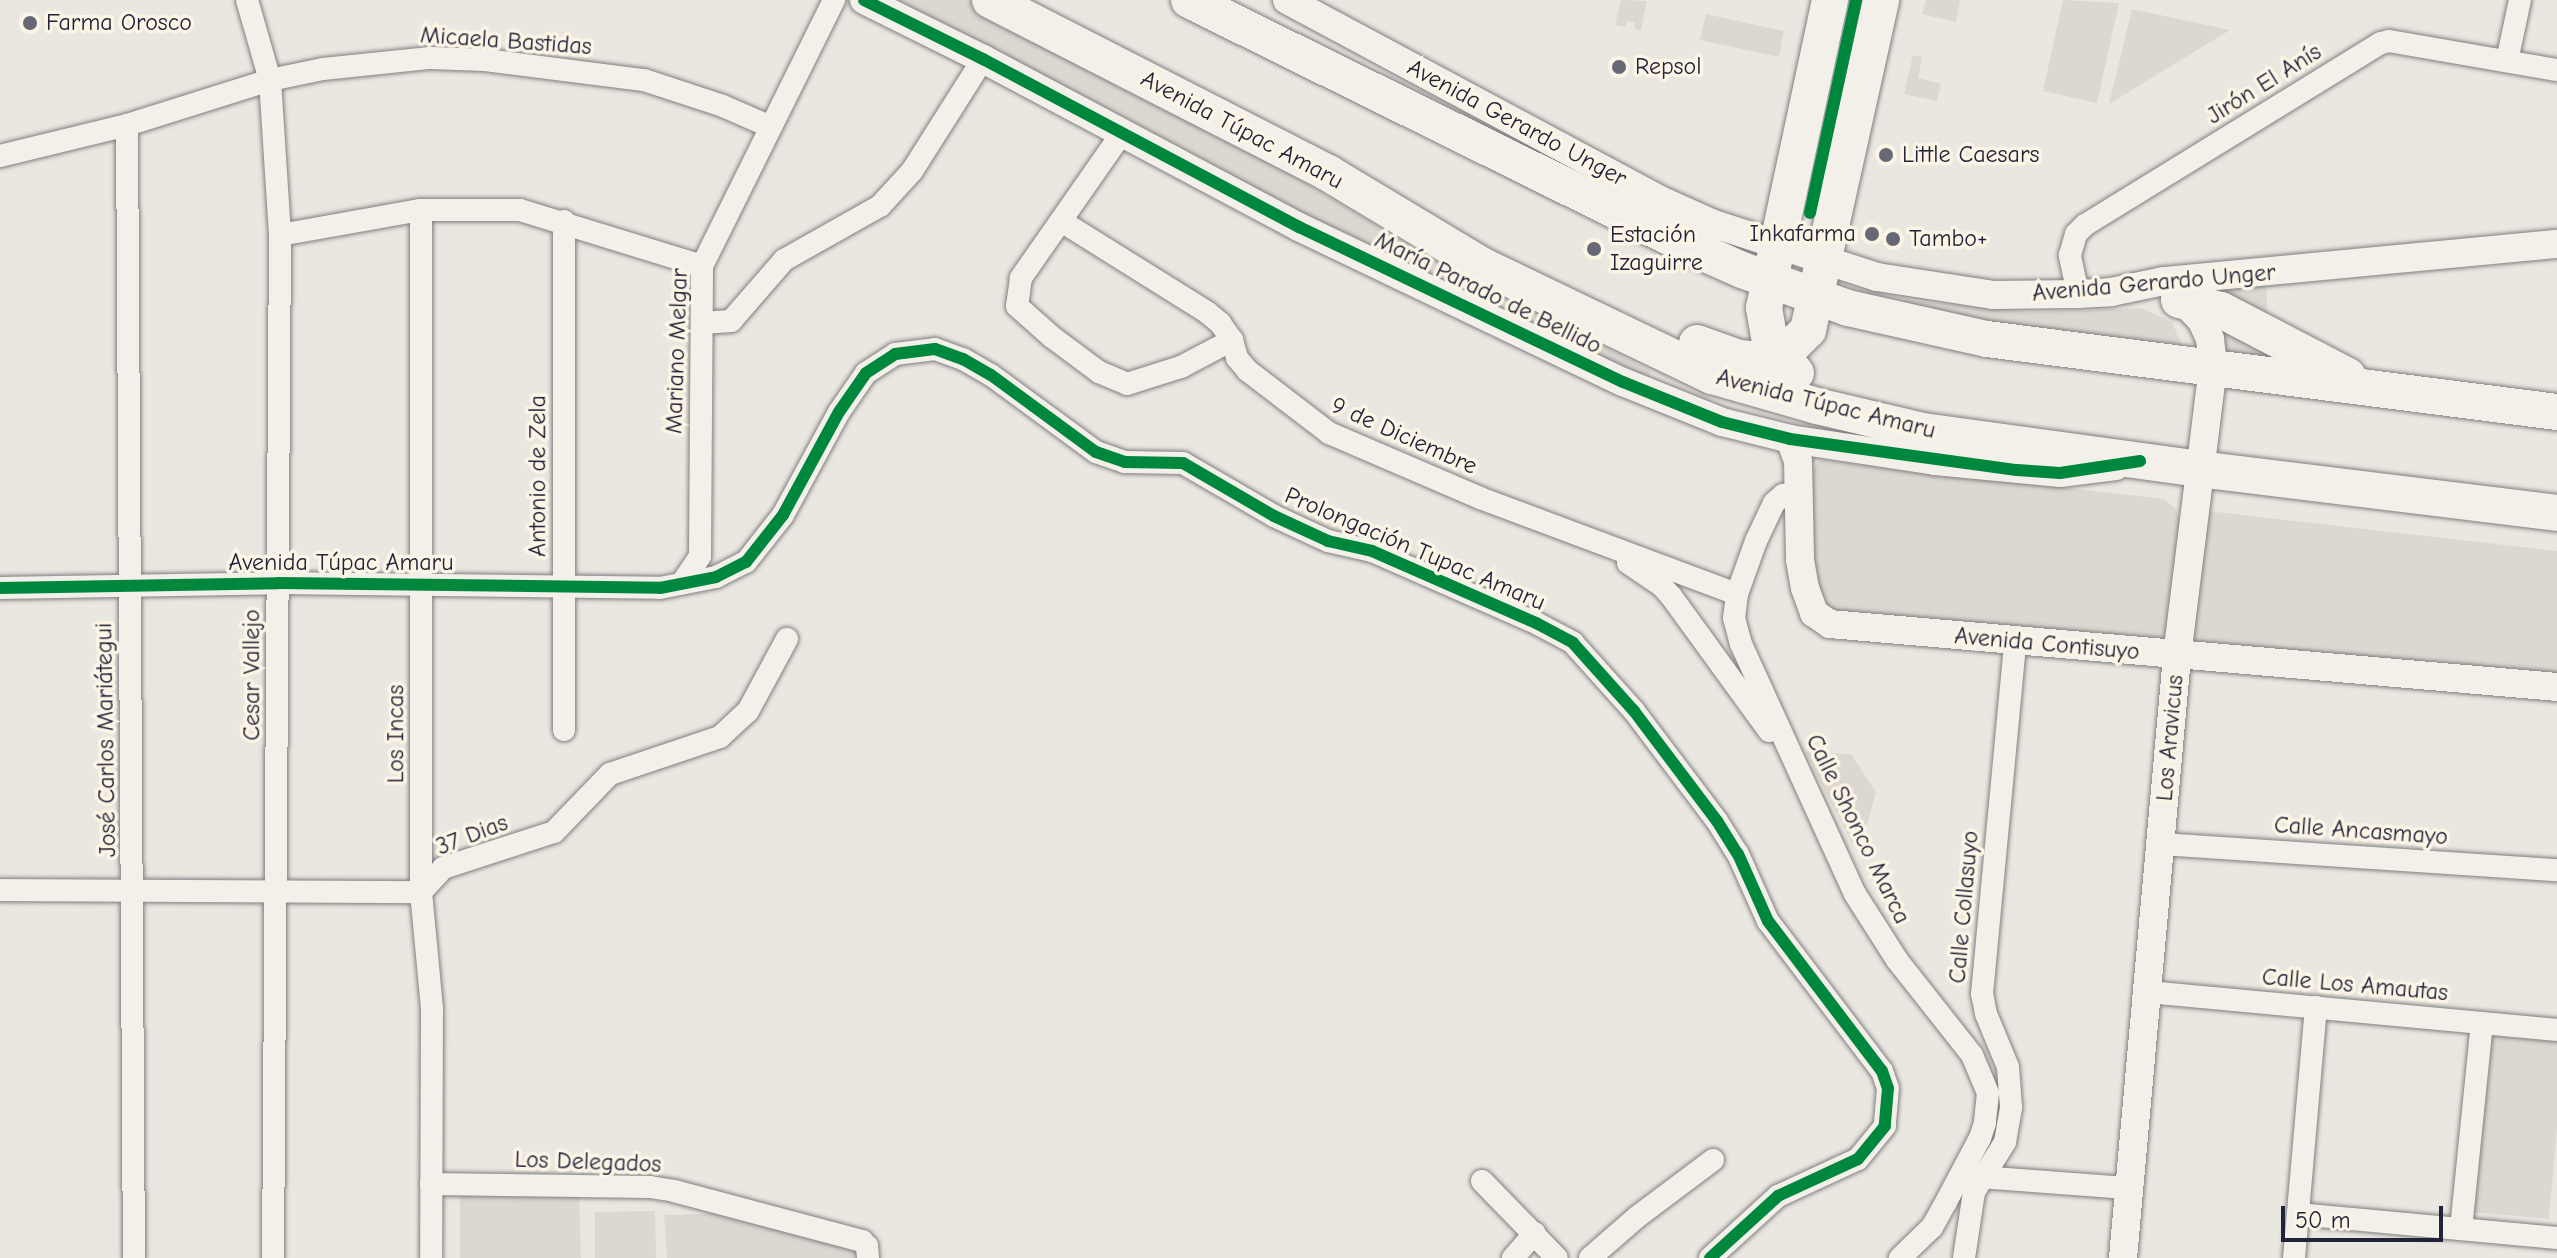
<!DOCTYPE html>
<html>
<head>
<meta charset="utf-8">
<style>
  body { margin:0 }
  #map { position:relative; width:2557px; height:1258px; overflow:hidden; background:#eae7e0; font-family:"Comic Neue",sans-serif }
  div>[style] { position:absolute }
  [style*='--x'] { left:calc(var(--x)*1px); top:calc(var(--y)*1px); width:calc(var(--w)*1px); rotate:calc(var(--a)*1deg) }
  .built>* { inset:0; background:#dcd7d1 }
  .green>* { inset:0; background:#dcd8d0 }
  .roads { filter:drop-shadow(0 0 2px #807f81) drop-shadow(0 0 2px #807f81) }
  .minor>* { height:22px; margin:-11px; padding:0 11px; transform-origin:11px; border-radius:11px; background:#f3f0ea }
  .tertiary>* { height:28px; margin:-14px; padding:0 14px; transform-origin:14px; border-radius:14px; background:#f3f0ea }
  .primary>* { height:36px; margin:-18px; padding:0 18px; transform-origin:18px; border-radius:18px; background:#f3f0ea }
  .cycleway>* { height:12px; margin:-6px; padding:0 6px; transform-origin:6px; border-radius:6px; background:#00873e }
  .dots>* { width:22px; height:22px; translate:-50% -50%; box-sizing:border-box; border:4px solid #fcf5e5; border-radius:50% }
  span { translate:-50% -50%; white-space:nowrap; text-align:center; line-height:1.15; -webkit-text-stroke:7px #fcf5e5; paint-order:stroke }
  .poi-label { font-size:24px; color:#22223b }
  .left { translate:0 -50%; text-align:left }
  .right { translate:-100% -50%; text-align:right }
  .street-label { font-size:24px; color:#22223b }
  .scale { position:absolute; left:2281px; top:1206px; width:162px; height:36px; box-sizing:border-box; border:4px solid #22223b; border-top:0; padding-left:10px; font-size:24px; line-height:28px; white-space:nowrap; color:#22223b; -webkit-text-stroke:6px #fcf5e5; paint-order:stroke }
</style>
</head>
<body>
<div id="map">
  <div class="built">
    <div style="clip-path:polygon(730px 1213px,858px 1249px,854px 1258px,667px 1258px,664px 1215px)"></div>
  </div>
  <div class="green">
    <div style="clip-path:polygon(878px 0,983px 0,1197px 119px,1443px 265px,1651px 371px,1646px 384px,1431px 284px)"></div>
    <div style="clip-path:polygon(1621px 0,1647px 1px,1641px 30px,1634px 29px,1635px 22px,1627px 21px,1626px 27px,1615px 25px)"></div>
    <div style="clip-path:polygon(1926px 0,1960px 0,1956px 22px,1922px 14px)"></div>
    <div style="clip-path:polygon(2063px 0,2119px 3px,2097px 103px,2043px 91px)"></div>
    <div style="clip-path:polygon(2132px 9px,2230px 30px,2109px 104px)"></div>
    <div style="clip-path:polygon(1706px 14px,1784px 31px,1779px 57px,1700px 40px)"></div>
    <div style="clip-path:polygon(1913px 55px,1922px 57px,1918px 78px,1941px 84px,1937px 101px,1904px 94px)"></div>
    <div style="clip-path:polygon(2266px 280px,2268px 325px,2177px 289px)"></div>
    <div style="clip-path:polygon(1905px 300px,2029px 312px,2142px 308px,2172px 322px,2182px 345px,2165px 347px,1974px 322px,1902px 304px)"></div>
    <div style="clip-path:polygon(2208px 314px,2300px 361px,2220px 351px)"></div>
    <div style="clip-path:polygon(1819px 460px,2164px 499px,2176px 509px,2181px 522px,2169px 647px,1826px 617px,1810px 575px,1810px 473px)"></div>
    <div style="clip-path:polygon(2208px 511px,2557px 551px,2557px 675px,2191px 645px)"></div>
    <div style="clip-path:polygon(1805px 752px,1851px 754px,1876px 792px,1868px 822px,1853px 845px)"></div>
    <div style="clip-path:polygon(2488px 1030px,2557px 1037px,2557px 1128px,2549px 1219px,2471px 1212px)"></div>
    <div style="clip-path:polygon(467px 1189px,579px 1193px,581px 1258px,460px 1258px,460px 1196px)"></div>
    <div style="clip-path:polygon(655px 1211px,656px 1258px,595px 1258px,595px 1212px)"></div>
  </div>
  <div class="roads">
    <div class="minor">
      <div style="--x:247;--y:0;--w:83;--a:74"></div>
      <div style="--x:270;--y:80;--w:155;--a:86.3"></div>
      <div style="--x:280;--y:235;--w:1023;--a:90.39"></div>
      <div style="--x:2507;--y:61;--w:62;--a:-78"></div>
      <div style="--x:127;--y:125;--w:1133;--a:89.65"></div>
      <div style="--x:1122;--y:133;--w:177;--a:124.9"></div>
      <div style="--x:1021;--y:278;--w:28;--a:98"></div>
      <div style="--x:1017;--y:306;--w:47;--a:41.5"></div>
      <div style="--x:1052;--y:337;--w:59;--a:36.7"></div>
      <div style="--x:1099;--y:372;--w:30;--a:23"></div>
      <div style="--x:1127;--y:384;--w:57;--a:-17.5"></div>
      <div style="--x:1181;--y:367;--w:58;--a:-27.9"></div>
      <div style="--x:0;--y:156;--w:131;--a:-13.7"></div>
      <div style="--x:127;--y:125;--w:150;--a:-17.5"></div>
      <div style="--x:270;--y:80;--w:54;--a:-11.7"></div>
      <div style="--x:323;--y:69;--w:108;--a:-5.9"></div>
      <div style="--x:430;--y:58;--w:55;--a:2.1"></div>
      <div style="--x:485;--y:60;--w:160;--a:7.2"></div>
      <div style="--x:644;--y:80;--w:83;--a:18.2"></div>
      <div style="--x:723;--y:106;--w:52;--a:23.6"></div>
      <div style="--x:421;--y:210;--w:682;--a:90"></div>
      <div style="--x:421;--y:892;--w:118;--a:84.6"></div>
      <div style="--x:432;--y:1009;--w:249;--a:90.2"></div>
      <div style="--x:564;--y:221;--w:509;--a:90"></div>
      <div style="--x:1061;--y:221;--w:173;--a:32"></div>
      <div style="--x:1208;--y:313;--w:16;--a:40"></div>
      <div style="--x:1220;--y:323;--w:21;--a:55"></div>
      <div style="--x:1232;--y:340;--w:19;--a:74"></div>
      <div style="--x:1237;--y:358;--w:17;--a:50"></div>
      <div style="--x:1248;--y:371;--w:102;--a:37.4"></div>
      <div style="--x:1329;--y:433;--w:164;--a:23.3"></div>
      <div style="--x:1480;--y:498;--w:274;--a:20.5"></div>
      <div style="--x:280;--y:235;--w:143;--a:-10.1"></div>
      <div style="--x:421;--y:210;--w:99;--a:0"></div>
      <div style="--x:520;--y:210;--w:190;--a:17.1"></div>
      <div style="--x:2078;--y:294;--w:40;--a:-102"></div>
      <div style="--x:2070;--y:255;--w:22;--a:-74"></div>
      <div style="--x:2076;--y:234;--w:13;--a:-45"></div>
      <div style="--x:2085;--y:225;--w:347;--a:-31.6"></div>
      <div style="--x:2381;--y:43;--w:8;--a:-14"></div>
      <div style="--x:2389;--y:41;--w:170;--a:9.8"></div>
      <div style="--x:702;--y:323;--w:29;--a:-4"></div>
      <div style="--x:731;--y:321;--w:81;--a:-49"></div>
      <div style="--x:784;--y:260;--w:110;--a:-29.4"></div>
      <div style="--x:880;--y:206;--w:47;--a:-47.6"></div>
      <div style="--x:912;--y:171;--w:133;--a:-57.6"></div>
      <div style="--x:1797;--y:493;--w:14;--a:172"></div>
      <div style="--x:1783;--y:495;--w:12;--a:138"></div>
      <div style="--x:1774;--y:503;--w:42;--a:115.3"></div>
      <div style="--x:1756;--y:541;--w:56;--a:109.7"></div>
      <div style="--x:1737;--y:594;--w:24;--a:97"></div>
      <div style="--x:1734;--y:618;--w:27;--a:75"></div>
      <div style="--x:1741;--y:644;--w:275;--a:65.5"></div>
      <div style="--x:1855;--y:894;--w:78;--a:57.5"></div>
      <div style="--x:1897;--y:960;--w:121;--a:51.7"></div>
      <div style="--x:1972;--y:1055;--w:41;--a:67.2"></div>
      <div style="--x:1988;--y:1093;--w:30;--a:96"></div>
      <div style="--x:1985;--y:1123;--w:16;--a:108"></div>
      <div style="--x:1980;--y:1138;--w:72;--a:118"></div>
      <div style="--x:1946;--y:1202;--w:29;--a:119"></div>
      <div style="--x:1932;--y:1227;--w:45;--a:135.9"></div>
      <div style="--x:1628;--y:563;--w:40;--a:34"></div>
      <div style="--x:1661;--y:585;--w:15;--a:48"></div>
      <div style="--x:1671;--y:596;--w:167;--a:54"></div>
      <div style="--x:682;--y:583;--w:32;--a:-56"></div>
      <div style="--x:700;--y:556;--w:290;--a:-89.6"></div>
      <div style="--x:702;--y:266;--w:297;--a:-63.6"></div>
      <div style="--x:0;--y:588;--w:278;--a:-1"></div>
      <div style="--x:278;--y:583;--w:382;--a:0.7"></div>
      <div style="--x:660;--y:588;--w:57;--a:-11.1"></div>
      <div style="--x:716;--y:577;--w:34;--a:-27"></div>
      <div style="--x:746;--y:562;--w:60;--a:-51.8"></div>
      <div style="--x:783;--y:515;--w:117;--a:-61.5"></div>
      <div style="--x:839;--y:412;--w:47;--a:-55.3"></div>
      <div style="--x:866;--y:373;--w:35;--a:-33"></div>
      <div style="--x:895;--y:354;--w:40;--a:-7.1"></div>
      <div style="--x:935;--y:349;--w:30;--a:20"></div>
      <div style="--x:963;--y:359;--w:32;--a:30"></div>
      <div style="--x:991;--y:375;--w:130;--a:36.3"></div>
      <div style="--x:1096;--y:452;--w:31;--a:19"></div>
      <div style="--x:1125;--y:462;--w:58;--a:1"></div>
      <div style="--x:1183;--y:463;--w:105;--a:30.2"></div>
      <div style="--x:1274;--y:516;--w:60;--a:24.8"></div>
      <div style="--x:1328;--y:541;--w:45;--a:12.8"></div>
      <div style="--x:1372;--y:551;--w:181;--a:23.7"></div>
      <div style="--x:1538;--y:624;--w:40;--a:28"></div>
      <div style="--x:1573;--y:643;--w:91;--a:48.1"></div>
      <div style="--x:1634;--y:711;--w:138;--a:53"></div>
      <div style="--x:1717;--y:821;--w:39;--a:58"></div>
      <div style="--x:1738;--y:854;--w:73;--a:65.9"></div>
      <div style="--x:1768;--y:921;--w:188;--a:52.8"></div>
      <div style="--x:1882;--y:1071;--w:18;--a:71"></div>
      <div style="--x:1888;--y:1088;--w:38;--a:95"></div>
      <div style="--x:1885;--y:1126;--w:43;--a:129.3"></div>
      <div style="--x:1858;--y:1159;--w:88;--a:155.2"></div>
      <div style="--x:1778;--y:1196;--w:92;--a:137.6"></div>
      <div style="--x:2161;--y:844;--w:397;--a:3.8"></div>
      <div style="--x:0;--y:890;--w:421;--a:0.3"></div>
      <div style="--x:421;--y:892;--w:33;--a:-47"></div>
      <div style="--x:443;--y:868;--w:117;--a:-18"></div>
      <div style="--x:554;--y:832;--w:81;--a:-46"></div>
      <div style="--x:610;--y:774;--w:116;--a:-18.6"></div>
      <div style="--x:720;--y:737;--w:38;--a:-43"></div>
      <div style="--x:748;--y:711;--w:82;--a:-61.6"></div>
      <div style="--x:2148;--y:992;--w:411;--a:5.3"></div>
      <div style="--x:1981;--y:1177;--w:148;--a:4.3"></div>
      <div style="--x:1482;--y:1181;--w:107;--a:45.8"></div>
      <div style="--x:431;--y:1184;--w:219;--a:0.8"></div>
      <div style="--x:650;--y:1187;--w:24;--a:9"></div>
      <div style="--x:674;--y:1191;--w:195;--a:14.9"></div>
      <div style="--x:862;--y:1241;--w:7;--a:45"></div>
      <div style="--x:867;--y:1246;--w:12;--a:85"></div>
      <div style="--x:2298;--y:1214;--w:260;--a:5.3"></div>
      <div style="--x:2461;--y:1229;--w:207;--a:-84.2"></div>
      <div style="--x:1513;--y:1258;--w:33;--a:-49"></div>
      <div style="--x:1590;--y:1258;--w:62;--a:-41.1"></div>
      <div style="--x:1637;--y:1217;--w:95;--a:-36.9"></div>
      <div style="--x:1964;--y:1258;--w:67;--a:-81.4"></div>
      <div style="--x:1974;--y:1192;--w:59;--a:-58.2"></div>
      <div style="--x:2005;--y:1142;--w:36;--a:-80"></div>
      <div style="--x:2011;--y:1107;--w:40;--a:-94.3"></div>
      <div style="--x:2008;--y:1067;--w:57;--a:-112.5"></div>
      <div style="--x:1986;--y:1014;--w:20;--a:-101"></div>
      <div style="--x:1982;--y:994;--w:354;--a:-84.6"></div>
      <div style="--x:2294;--y:1258;--w:252;--a:-85"></div>
    </div>
    <div class="tertiary">
      <div style="--x:864;--y:0;--w:133;--a:26.4"></div>
      <div style="--x:983;--y:59;--w:358;--a:28"></div>
      <div style="--x:1299;--y:227;--w:359;--a:25.6"></div>
      <div style="--x:1623;--y:382;--w:107;--a:22"></div>
      <div style="--x:1722;--y:422;--w:70;--a:14"></div>
      <div style="--x:1790;--y:439;--w:147;--a:8.6"></div>
      <div style="--x:1935;--y:461;--w:126;--a:5.5"></div>
      <div style="--x:2060;--y:473;--w:56;--a:-7.1"></div>
      <div style="--x:1287;--y:0;--w:421;--a:28.2"></div>
      <div style="--x:1658;--y:199;--w:61;--a:24.1"></div>
      <div style="--x:1714;--y:224;--w:171;--a:18"></div>
      <div style="--x:1877;--y:277;--w:117;--a:8.8"></div>
      <div style="--x:1993;--y:295;--w:85;--a:-0.7"></div>
      <div style="--x:2078;--y:294;--w:33;--a:-3"></div>
      <div style="--x:2111;--y:292;--w:54;--a:-11.7"></div>
      <div style="--x:2164;--y:281;--w:395;--a:-5.4"></div>
      <div style="--x:1790;--y:439;--w:23;--a:70"></div>
      <div style="--x:1798;--y:461;--w:99;--a:88.8"></div>
      <div style="--x:1800;--y:560;--w:28;--a:80"></div>
      <div style="--x:1805;--y:588;--w:27;--a:70"></div>
      <div style="--x:1814;--y:613;--w:19;--a:35"></div>
      <div style="--x:1830;--y:624;--w:730;--a:4.95"></div>
      <div style="--x:2123;--y:1258;--w:604;--a:-84.87"></div>
      <div style="--x:2177;--y:656;--w:291;--a:-82.9"></div>
      <div style="--x:2213;--y:367;--w:28;--a:-96"></div>
      <div style="--x:2210;--y:339;--w:20;--a:-114"></div>
      <div style="--x:2202;--y:321;--w:19;--a:-133"></div>
      <div style="--x:2189;--y:307;--w:16;--a:-150"></div>
    </div>
    <div class="primary">
      <div style="--x:990;--y:0;--w:380;--a:27.1"></div>
      <div style="--x:1328;--y:173;--w:179;--a:31"></div>
      <div style="--x:1481;--y:265;--w:256;--a:25.7"></div>
      <div style="--x:1712;--y:376;--w:109;--a:15.9"></div>
      <div style="--x:1817;--y:406;--w:109;--a:13.3"></div>
      <div style="--x:1923;--y:431;--w:279;--a:7.8"></div>
      <div style="--x:2199;--y:469;--w:361;--a:7"></div>
      <div style="--x:1189;--y:0;--w:547;--a:26.28"></div>
      <div style="--x:1679;--y:242;--w:69;--a:24"></div>
      <div style="--x:1742;--y:270;--w:113;--a:19.7"></div>
      <div style="--x:1848;--y:308;--w:142;--a:12.6"></div>
      <div style="--x:1987;--y:339;--w:575;--a:7.3"></div>
      <div style="--x:2179;--y:300;--w:43;--a:13.4"></div>
      <div style="--x:2221;--y:310;--w:143;--a:27.5"></div>
      <div style="--x:1697;--y:343;--w:45;--a:19.7"></div>
      <div style="--x:1739;--y:358;--w:22;--a:5"></div>
      <div style="--x:1761;--y:360;--w:26;--a:-18"></div>
      <div style="--x:1786;--y:352;--w:31;--a:-45"></div>
      <div style="--x:1808;--y:330;--w:338;--a:-77.5"></div>
      <div style="--x:1796;--y:373;--w:40;--a:-130"></div>
      <div style="--x:1770;--y:342;--w:35;--a:-100"></div>
      <div style="--x:1764;--y:308;--w:315;--a:-77.9"></div>
    </div>
  </div>
  <div class="cycleway">
    <div style="--x:864;--y:0;--w:133;--a:26.4"></div>
    <div style="--x:983;--y:59;--w:358;--a:28"></div>
    <div style="--x:1299;--y:227;--w:359;--a:25.6"></div>
    <div style="--x:1623;--y:382;--w:107;--a:22"></div>
    <div style="--x:1722;--y:422;--w:70;--a:14"></div>
    <div style="--x:1790;--y:439;--w:229;--a:7.8"></div>
    <div style="--x:2017;--y:470;--w:43;--a:4"></div>
    <div style="--x:2060;--y:473;--w:81;--a:-8.5"></div>
    <div style="--x:1810;--y:213;--w:218;--a:-77.8"></div>
    <div style="--x:0;--y:588;--w:278;--a:-1"></div>
    <div style="--x:278;--y:583;--w:382;--a:0.7"></div>
    <div style="--x:660;--y:588;--w:57;--a:-11.1"></div>
    <div style="--x:716;--y:577;--w:34;--a:-27"></div>
    <div style="--x:746;--y:562;--w:60;--a:-51.8"></div>
    <div style="--x:783;--y:515;--w:117;--a:-61.5"></div>
    <div style="--x:839;--y:412;--w:47;--a:-55.3"></div>
    <div style="--x:866;--y:373;--w:35;--a:-33"></div>
    <div style="--x:895;--y:354;--w:40;--a:-7.1"></div>
    <div style="--x:935;--y:349;--w:30;--a:20"></div>
    <div style="--x:963;--y:359;--w:32;--a:30"></div>
    <div style="--x:991;--y:375;--w:130;--a:36.3"></div>
    <div style="--x:1096;--y:452;--w:31;--a:19"></div>
    <div style="--x:1125;--y:462;--w:58;--a:1"></div>
    <div style="--x:1183;--y:463;--w:105;--a:30.2"></div>
    <div style="--x:1274;--y:516;--w:60;--a:24.8"></div>
    <div style="--x:1328;--y:541;--w:45;--a:12.8"></div>
    <div style="--x:1372;--y:551;--w:181;--a:23.7"></div>
    <div style="--x:1538;--y:624;--w:40;--a:28"></div>
    <div style="--x:1573;--y:643;--w:91;--a:48.1"></div>
    <div style="--x:1634;--y:711;--w:138;--a:53"></div>
    <div style="--x:1717;--y:821;--w:39;--a:58"></div>
    <div style="--x:1738;--y:854;--w:73;--a:65.9"></div>
    <div style="--x:1768;--y:921;--w:188;--a:52.8"></div>
    <div style="--x:1882;--y:1071;--w:18;--a:71"></div>
    <div style="--x:1888;--y:1088;--w:38;--a:95"></div>
    <div style="--x:1885;--y:1126;--w:43;--a:129.3"></div>
    <div style="--x:1858;--y:1159;--w:88;--a:155.2"></div>
    <div style="--x:1778;--y:1196;--w:92;--a:137.6"></div>
  </div>
  <div class="dots">
    <div style="left:30px;top:23px;background:#686775"></div>
    <div style="left:1619px;top:67px;background:#686775"></div>
    <div style="left:1886px;top:155px;background:#686775"></div>
    <div style="left:1872px;top:234px;background:#686775"></div>
    <div style="left:1893px;top:239px;background:#686775"></div>
    <div style="left:1594px;top:249px;background:#686775"></div>
  </div>
  <div class="poi-label">
    <span class="left" style="left:46px;top:23px">Farma Orosco</span>
    <span class="left" style="left:1635px;top:67px">Repsol</span>
    <span class="left" style="left:1902px;top:155px">Little Caesars</span>
    <span class="right" style="left:1856px;top:234px">Inkafarma</span>
    <span class="left" style="left:1610px;top:249px">Estación<br>Izaguirre</span>
    <span class="left" style="left:1909px;top:239px">Tambo+</span>
  </div>
  <div class="street-label">
    <span style="left:506px;top:41px;rotate:4deg">Micaela Bastidas</span>
    <span style="left:2264px;top:84px;rotate:-32deg">Jirón El Anís</span>
    <span style="left:1517px;top:123px;rotate:28deg">Avenida Gerardo Unger</span>
    <span style="left:1242px;top:130px;rotate:28deg">Avenida Túpac Amaru</span>
    <span style="left:2154px;top:283px;rotate:-5deg">Avenida Gerardo Unger</span>
    <span style="left:1488px;top:293px;rotate:26deg">María Parado de Bellido</span>
    <span style="left:677px;top:351px;rotate:-88deg">Mariano Melgar</span>
    <span style="left:1826px;top:404px;rotate:14deg">Avenida Túpac Amaru</span>
    <span style="left:1404px;top:436px;rotate:24deg">9 de Diciembre</span>
    <span style="left:538px;top:476px;rotate:-90deg">Antonio de Zela</span>
    <span style="left:1415px;top:549px;rotate:23deg">Prolongación Tupac Amaru</span>
    <span style="left:341px;top:563px">Avenida Túpac Amaru</span>
    <span style="left:2047px;top:644px;rotate:5deg">Avenida Contisuyo</span>
    <span style="left:252px;top:675px;rotate:-90deg">Cesar Vallejo</span>
    <span style="left:396px;top:734px;rotate:-90deg">Los Incas</span>
    <span style="left:2170px;top:738px;rotate:-85deg">Los Aravicus</span>
    <span style="left:106px;top:740px;rotate:-91deg">José Carlos Mariátegui</span>
    <span style="left:1858px;top:829px;rotate:64deg">Calle Shonco Marca</span>
    <span style="left:2361px;top:831px;rotate:4deg">Calle Ancasmayo</span>
    <span style="left:472px;top:835px;rotate:-21deg">37 Dias</span>
    <span style="left:1964px;top:907px;rotate:-85deg">Calle Collasuyo</span>
    <span style="left:2355px;top:985px;rotate:5deg">Calle Los Amautas</span>
    <span style="left:588px;top:1162px;rotate:2deg">Los Delegados</span>
  </div>
  <div class="scale">50 m</div>
</div>
</body>
</html>
